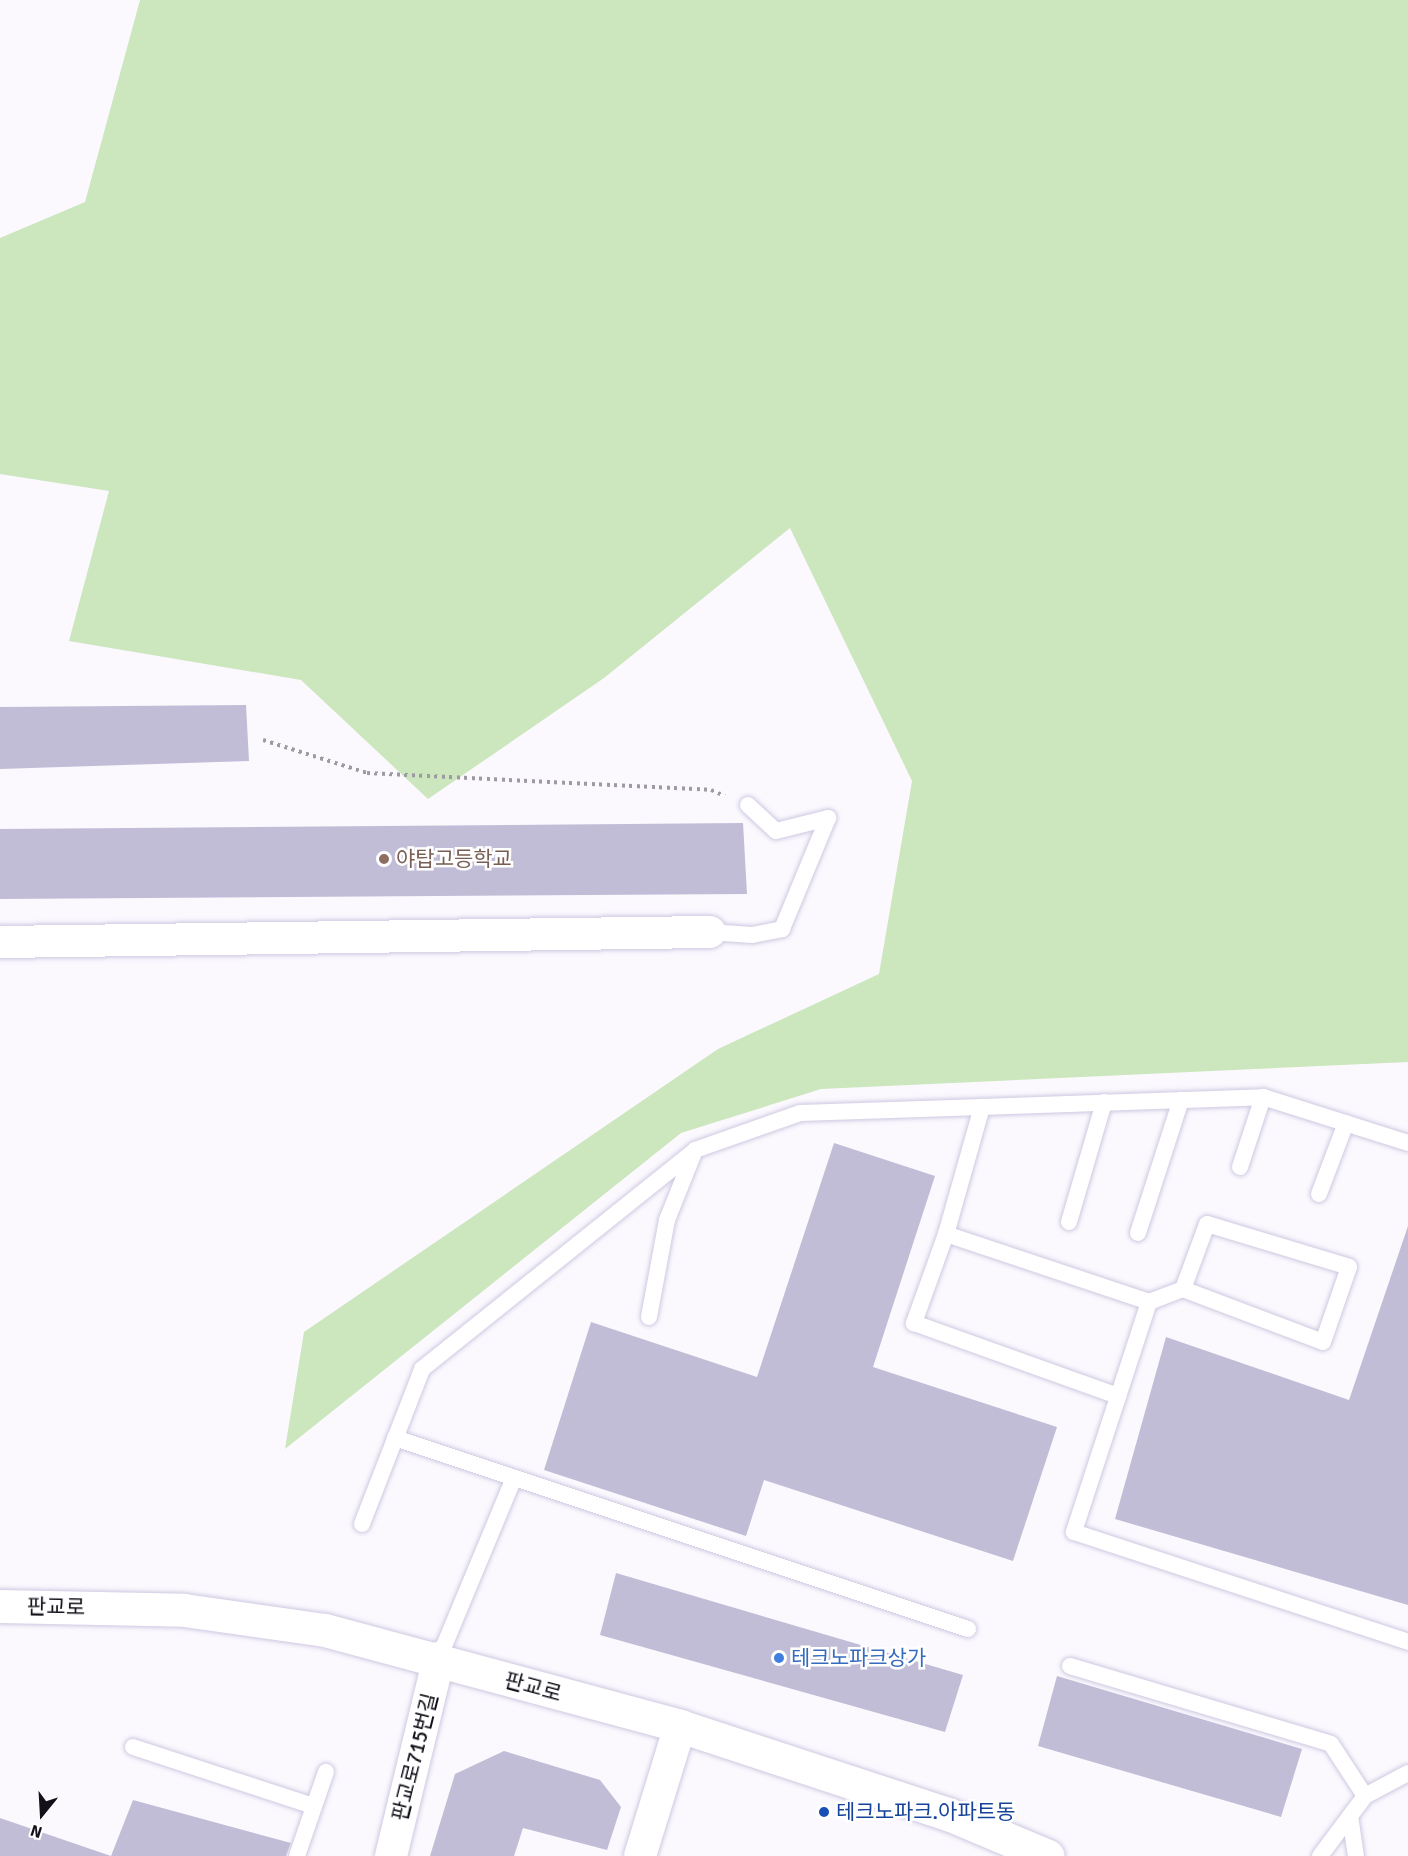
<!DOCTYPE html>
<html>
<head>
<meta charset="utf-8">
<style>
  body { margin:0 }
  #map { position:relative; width:1408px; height:1856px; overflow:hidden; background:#fbf9fe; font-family:Signika,"Noto Sans KR",sans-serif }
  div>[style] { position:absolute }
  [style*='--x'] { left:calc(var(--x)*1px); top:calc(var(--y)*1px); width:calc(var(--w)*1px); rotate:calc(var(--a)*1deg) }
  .green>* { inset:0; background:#cce6be }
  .building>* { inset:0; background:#c1bdd7 }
  .path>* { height:4px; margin-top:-2px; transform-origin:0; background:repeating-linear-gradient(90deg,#9d9aa1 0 3px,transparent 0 7.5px) }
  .roads { filter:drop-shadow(0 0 2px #cfc8e1) drop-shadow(0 0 2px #cfc8e1) }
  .lane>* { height:16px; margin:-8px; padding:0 8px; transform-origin:8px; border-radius:8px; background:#fff }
  .street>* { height:32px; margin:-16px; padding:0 16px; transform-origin:16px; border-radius:16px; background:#fff }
  .secondary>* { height:33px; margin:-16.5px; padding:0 16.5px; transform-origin:16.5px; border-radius:16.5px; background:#fff }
  .dots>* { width:16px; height:16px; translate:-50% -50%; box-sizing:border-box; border:3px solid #fff; border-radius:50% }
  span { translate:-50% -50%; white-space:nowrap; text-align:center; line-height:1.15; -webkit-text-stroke:5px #fff; paint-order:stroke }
  .education-label { font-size:21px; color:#785e54 }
  .left { translate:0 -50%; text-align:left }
  .street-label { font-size:21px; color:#131019 }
  .shop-label { font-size:21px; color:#366cbe }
  .transit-label { font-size:21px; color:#164399 }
  .north { position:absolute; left:12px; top:1784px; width:60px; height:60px; -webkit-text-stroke:4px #fff; paint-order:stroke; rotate:198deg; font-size:16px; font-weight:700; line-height:24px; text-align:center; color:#131019 }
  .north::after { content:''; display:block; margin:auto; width:21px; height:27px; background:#131019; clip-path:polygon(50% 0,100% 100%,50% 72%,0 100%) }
</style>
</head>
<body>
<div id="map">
  <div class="green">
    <div style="clip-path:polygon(140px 0,1408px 0,1408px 1062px,821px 1089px,681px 1133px,285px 1449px,304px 1332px,718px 1049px,879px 974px,912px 781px,790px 528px,604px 678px,428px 799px,301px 680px,69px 641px,109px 491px,0 474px,0 238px,85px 202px)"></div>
  </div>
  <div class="building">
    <div style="clip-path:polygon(246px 705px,249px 761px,0 769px,0 707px)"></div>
    <div style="clip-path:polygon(743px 823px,747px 894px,0 899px,0 829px)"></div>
    <div style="clip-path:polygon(834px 1143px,935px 1176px,873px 1367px,1057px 1427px,1013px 1561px,764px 1480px,746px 1536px,544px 1470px,591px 1322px,757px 1377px)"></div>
    <div style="clip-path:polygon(1408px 1226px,1408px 1605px,1115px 1519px,1166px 1337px,1349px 1400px)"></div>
    <div style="clip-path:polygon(616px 1573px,963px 1675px,945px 1732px,600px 1635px)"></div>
    <div style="clip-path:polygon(1057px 1676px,1302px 1749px,1281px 1817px,1038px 1746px)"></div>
    <div style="clip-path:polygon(504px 1751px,600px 1780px,621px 1807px,607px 1850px,523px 1828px,514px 1856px,430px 1856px,455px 1774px)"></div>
    <div style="clip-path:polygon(133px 1800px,291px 1843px,286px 1856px,0 1856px,0 1818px,111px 1856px)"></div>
  </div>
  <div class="path">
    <div style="--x:263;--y:740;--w:109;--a:17.6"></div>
    <div style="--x:367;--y:773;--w:344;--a:2.8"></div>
    <div style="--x:711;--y:790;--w:15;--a:23"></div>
  </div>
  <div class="roads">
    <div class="lane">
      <div style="--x:748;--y:805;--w:38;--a:43"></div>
      <div style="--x:776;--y:831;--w:54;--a:-14"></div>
      <div style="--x:710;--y:932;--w:42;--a:4.1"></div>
      <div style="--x:752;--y:935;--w:31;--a:-11"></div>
      <div style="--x:782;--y:929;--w:120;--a:-67.5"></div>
      <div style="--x:982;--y:1107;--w:281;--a:-2"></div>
      <div style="--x:1263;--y:1097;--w:152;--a:17.6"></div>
      <div style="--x:1240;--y:1167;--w:74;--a:-71.8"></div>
      <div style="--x:1319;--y:1194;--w:76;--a:-69.2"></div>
      <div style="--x:1069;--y:1222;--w:125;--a:-73.7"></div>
      <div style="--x:1138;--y:1233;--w:140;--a:-72.1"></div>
      <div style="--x:946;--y:1234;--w:95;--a:109.8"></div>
      <div style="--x:914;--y:1323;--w:217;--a:19.7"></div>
      <div style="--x:1149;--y:1302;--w:36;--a:-21"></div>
      <div style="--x:1183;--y:1289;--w:69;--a:-69.7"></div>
      <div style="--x:1207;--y:1224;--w:148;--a:16.8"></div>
      <div style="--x:1349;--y:1267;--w:79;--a:109.1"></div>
      <div style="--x:1323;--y:1342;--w:150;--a:-159.3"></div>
      <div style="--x:649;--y:1317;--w:99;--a:-79.5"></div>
      <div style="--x:667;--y:1220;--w:75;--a:-68.2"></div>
      <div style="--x:395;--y:1438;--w:604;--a:18.43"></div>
      <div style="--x:362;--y:1524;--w:166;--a:-68.8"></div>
      <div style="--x:422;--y:1369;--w:350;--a:-38.7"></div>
      <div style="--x:695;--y:1150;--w:111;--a:-19.4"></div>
      <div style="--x:800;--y:1113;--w:182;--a:-1.9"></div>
      <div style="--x:982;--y:1107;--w:132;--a:105.8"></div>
      <div style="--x:946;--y:1234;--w:214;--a:18.5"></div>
      <div style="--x:1149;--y:1302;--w:242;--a:108.1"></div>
      <div style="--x:1074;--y:1532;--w:352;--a:18.2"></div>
      <div style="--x:439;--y:1658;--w:195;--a:-67.4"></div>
      <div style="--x:1070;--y:1666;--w:272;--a:16.6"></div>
      <div style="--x:1331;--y:1744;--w:62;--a:56.8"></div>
      <div style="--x:133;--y:1747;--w:190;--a:18.1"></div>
      <div style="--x:1350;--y:1816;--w:40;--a:81.5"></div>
      <div style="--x:297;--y:1856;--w:89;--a:-71"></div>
      <div style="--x:1320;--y:1856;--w:75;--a:-53.1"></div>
      <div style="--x:1365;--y:1796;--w:49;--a:-28.1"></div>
    </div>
    <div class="street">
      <div style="--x:0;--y:942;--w:710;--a:-0.81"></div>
      <div style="--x:391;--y:1856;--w:204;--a:-76.4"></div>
      <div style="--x:640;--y:1856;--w:136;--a:-72.9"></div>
    </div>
    <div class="secondary">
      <div style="--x:0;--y:1606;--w:184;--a:1.2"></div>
      <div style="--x:184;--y:1610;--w:142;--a:8.1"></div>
      <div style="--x:325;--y:1630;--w:368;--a:15.1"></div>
      <div style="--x:680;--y:1726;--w:282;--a:18.2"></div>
      <div style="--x:948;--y:1814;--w:108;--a:22.8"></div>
    </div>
  </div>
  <div class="dots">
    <div style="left:384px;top:859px;background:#8d6e63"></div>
    <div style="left:779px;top:1658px;background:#3f7fe0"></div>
    <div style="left:824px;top:1812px;background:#1a4fb4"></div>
  </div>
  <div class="education-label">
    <span class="left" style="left:396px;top:859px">야탑고등학교</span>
  </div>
  <div class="street-label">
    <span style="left:56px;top:1607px;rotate:1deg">판교로</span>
    <span style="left:533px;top:1687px;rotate:15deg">판교로</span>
    <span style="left:415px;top:1757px;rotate:-76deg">판교로715번길</span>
  </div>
  <div class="shop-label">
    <span class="left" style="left:791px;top:1658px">테크노파크상가</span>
  </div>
  <div class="transit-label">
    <span class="left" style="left:836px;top:1812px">테크노파크.아파트동</span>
  </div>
  <div class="north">N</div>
</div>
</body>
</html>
